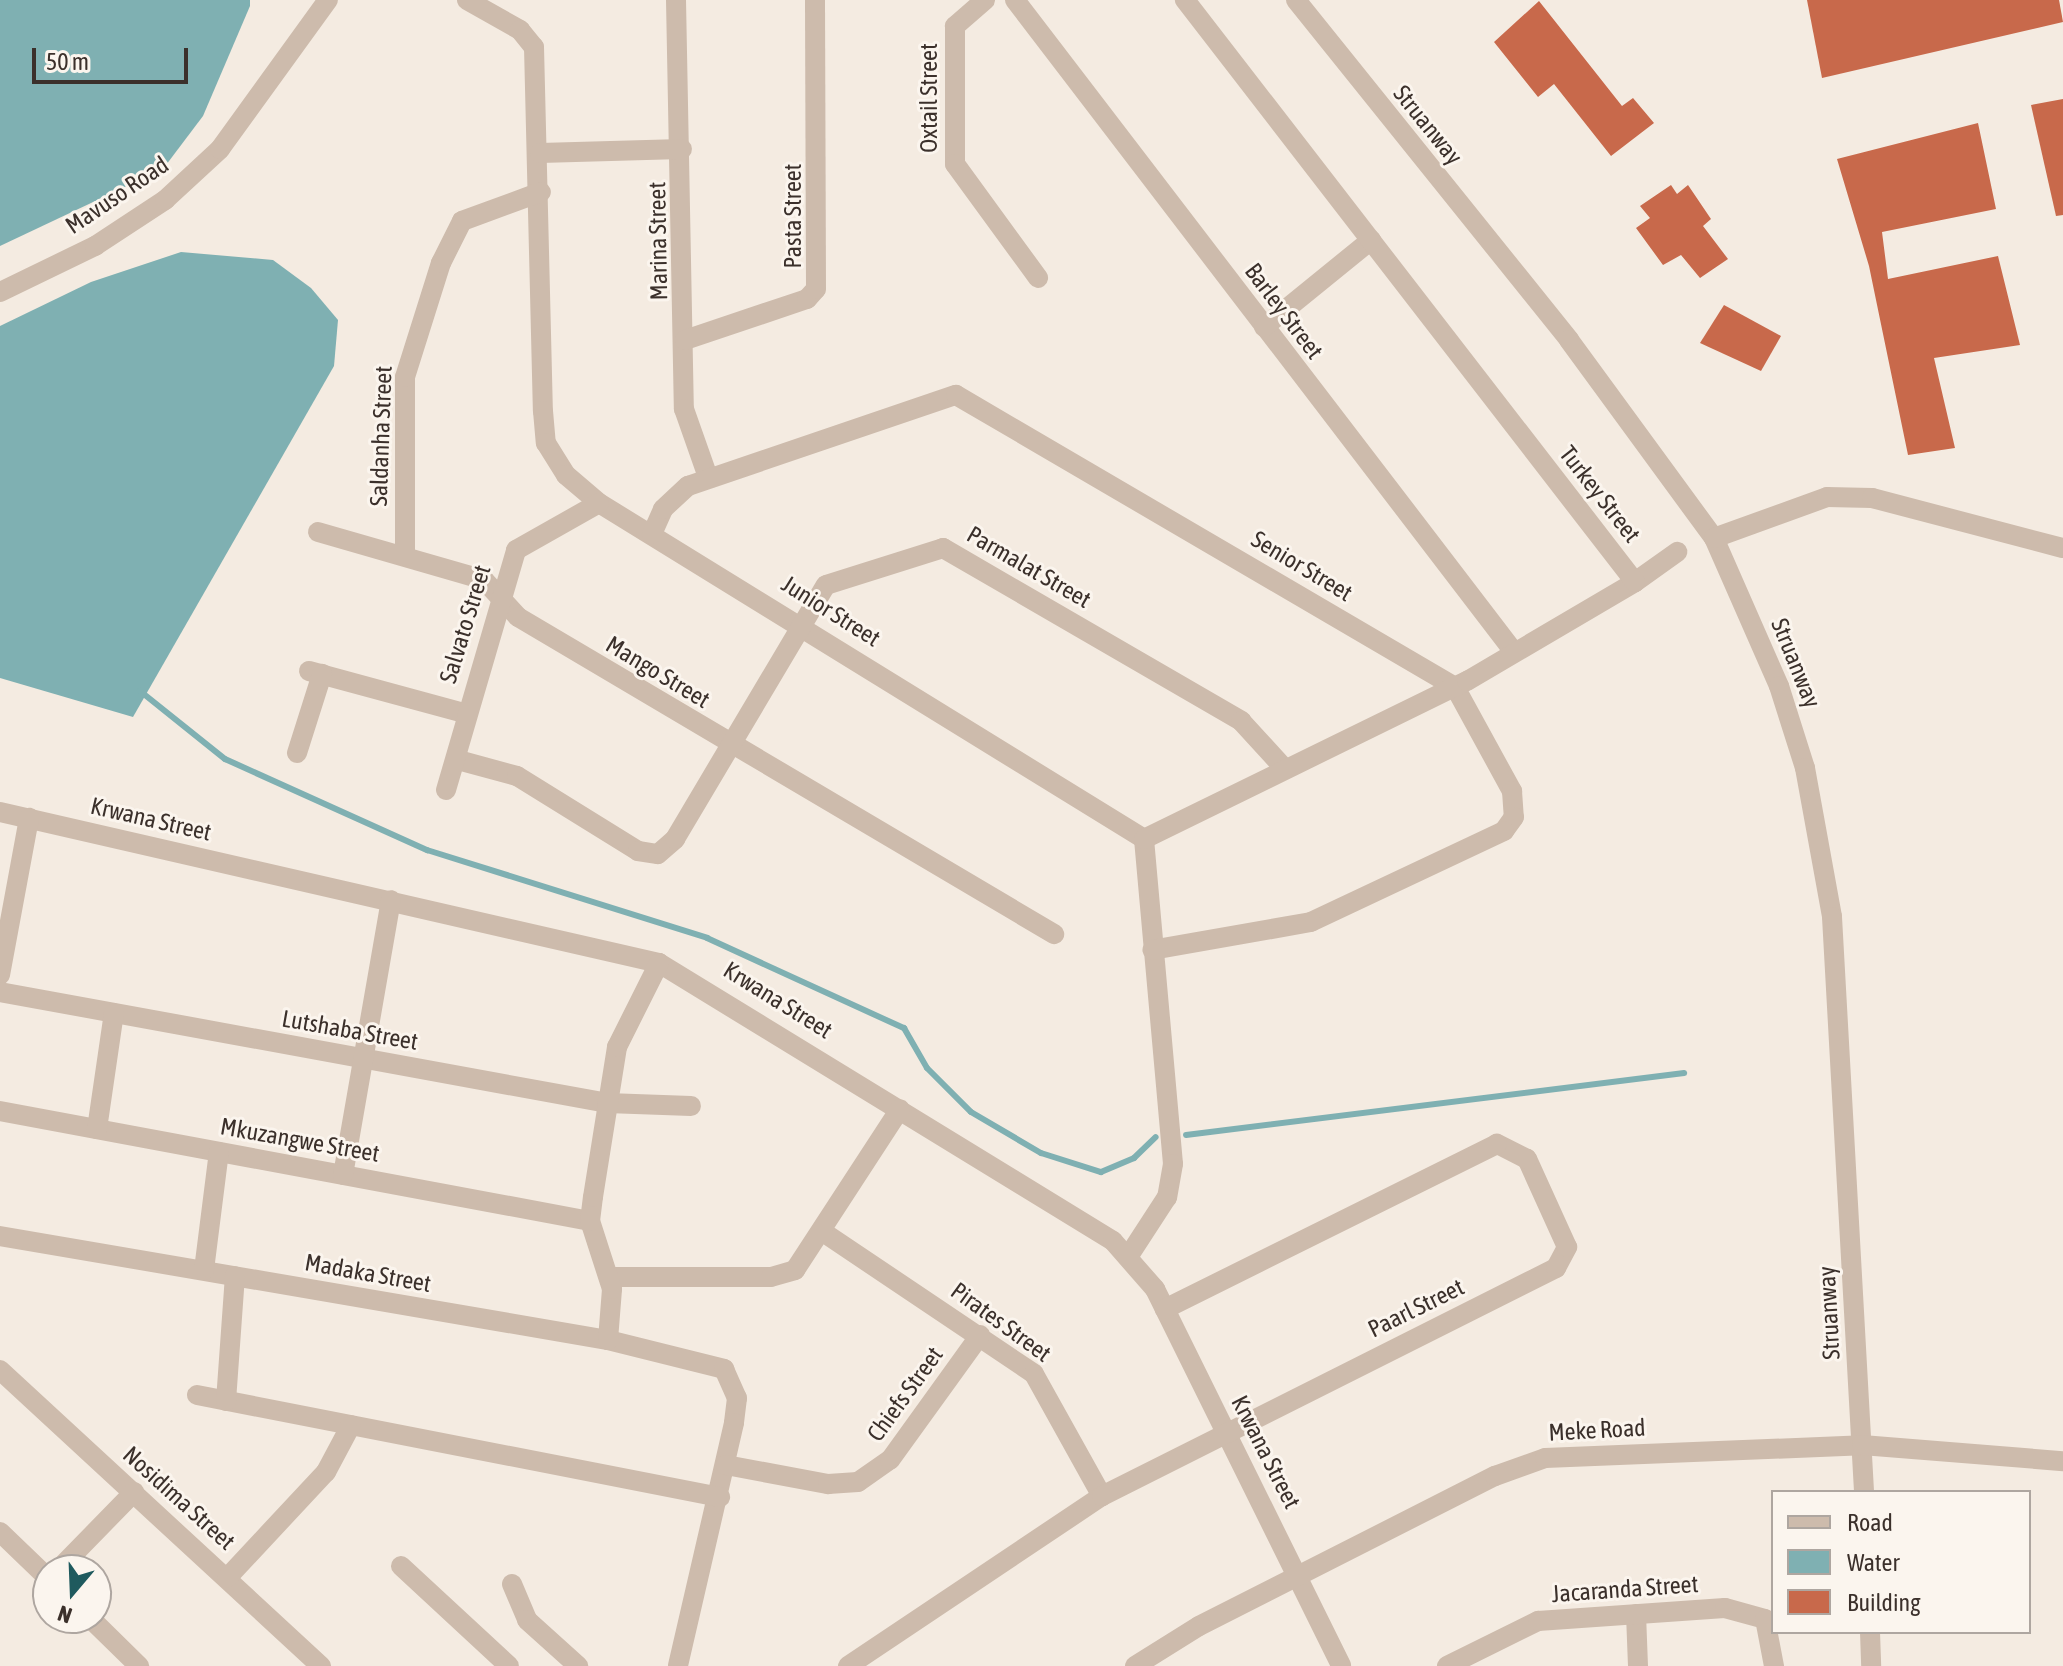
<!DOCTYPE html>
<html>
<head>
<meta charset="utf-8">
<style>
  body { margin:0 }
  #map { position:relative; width:2063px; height:1666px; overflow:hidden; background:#f4ebe1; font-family:"Asap Condensed",sans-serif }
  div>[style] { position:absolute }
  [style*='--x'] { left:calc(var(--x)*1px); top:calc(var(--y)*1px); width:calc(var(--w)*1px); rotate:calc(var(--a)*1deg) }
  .water>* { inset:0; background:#7fb0b2 }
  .stream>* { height:6px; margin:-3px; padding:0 3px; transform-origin:3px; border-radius:3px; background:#7fb0b2 }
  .building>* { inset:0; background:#c8694b }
  .minor>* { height:20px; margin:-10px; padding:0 10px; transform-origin:10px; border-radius:10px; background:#cdbbac }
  span { translate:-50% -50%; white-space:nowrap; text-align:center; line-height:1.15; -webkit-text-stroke:6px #fbf5ee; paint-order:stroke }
  .street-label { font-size:24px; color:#3b302b }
  .legend { position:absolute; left:1771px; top:1490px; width:260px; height:144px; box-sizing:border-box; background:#fbf5ee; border:2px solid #aea6a0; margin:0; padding:10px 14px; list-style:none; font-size:24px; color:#3b302b }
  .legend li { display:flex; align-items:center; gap:16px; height:40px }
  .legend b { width:40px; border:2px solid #aea6a0 }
  .north { position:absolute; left:32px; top:1554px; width:80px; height:80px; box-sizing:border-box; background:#fbf5ee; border:2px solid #aea6a0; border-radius:50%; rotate:199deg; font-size:22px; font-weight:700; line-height:32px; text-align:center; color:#3b302b }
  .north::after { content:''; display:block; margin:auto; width:28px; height:36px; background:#1f5a5e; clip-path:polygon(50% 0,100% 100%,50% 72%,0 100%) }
  .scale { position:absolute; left:32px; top:48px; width:156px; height:36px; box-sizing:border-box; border:4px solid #3b302b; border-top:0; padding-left:10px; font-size:24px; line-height:28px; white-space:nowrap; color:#3b302b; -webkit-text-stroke:6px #fbf5ee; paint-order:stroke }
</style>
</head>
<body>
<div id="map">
  <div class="water">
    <div style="clip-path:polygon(0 0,250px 0,250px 6px,203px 116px,163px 169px,0 246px)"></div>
    <div style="clip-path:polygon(181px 252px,273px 260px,311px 288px,338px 320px,334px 366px,133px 717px,0 678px,0 326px,91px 282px)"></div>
  </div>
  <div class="stream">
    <div style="--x:140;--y:691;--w:109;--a:38.7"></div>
    <div style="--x:225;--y:759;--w:222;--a:24.3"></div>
    <div style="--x:427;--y:850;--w:294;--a:17.4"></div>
    <div style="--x:707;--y:938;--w:217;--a:24.6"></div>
    <div style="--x:904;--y:1028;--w:46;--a:60.1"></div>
    <div style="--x:927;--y:1068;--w:62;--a:45"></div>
    <div style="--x:971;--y:1112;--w:81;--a:30.4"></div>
    <div style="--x:1041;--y:1153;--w:63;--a:17.6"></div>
    <div style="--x:1101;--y:1172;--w:36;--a:-23"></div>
    <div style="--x:1134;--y:1158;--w:30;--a:-44"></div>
    <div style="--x:1186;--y:1135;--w:502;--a:-7.1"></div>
  </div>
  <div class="building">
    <div style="clip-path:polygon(1807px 0,2059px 0,2063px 22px,1822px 78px)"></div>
    <div style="clip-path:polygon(1539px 1px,1622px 106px,1633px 98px,1654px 123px,1611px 156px,1554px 84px,1538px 97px,1494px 42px)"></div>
    <div style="clip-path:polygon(2063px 99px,2063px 215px,2056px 216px,2031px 105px)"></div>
    <div style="clip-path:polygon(1978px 123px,1996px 209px,1882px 232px,1888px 279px,1998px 256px,2020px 345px,1934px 358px,1955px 448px,1908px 455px,1869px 266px,1837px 159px)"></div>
    <div style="clip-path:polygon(1671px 185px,1677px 194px,1688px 185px,1711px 219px,1703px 226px,1728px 259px,1700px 278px,1681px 255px,1663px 265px,1636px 228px,1650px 218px,1640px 206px)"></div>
    <div style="clip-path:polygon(1724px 305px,1781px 336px,1761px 371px,1700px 343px)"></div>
  </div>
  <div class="minor">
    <div style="--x:467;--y:0;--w:61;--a:29.5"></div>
    <div style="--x:520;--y:30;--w:22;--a:51"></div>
    <div style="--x:534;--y:47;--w:364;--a:88.6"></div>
    <div style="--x:543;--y:411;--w:32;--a:85"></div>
    <div style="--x:546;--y:443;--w:38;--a:58"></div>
    <div style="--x:566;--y:475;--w:43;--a:40.3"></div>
    <div style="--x:599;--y:503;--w:640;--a:31.65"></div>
    <div style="--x:1144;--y:839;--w:326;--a:84.9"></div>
    <div style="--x:1173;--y:1164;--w:34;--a:100"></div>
    <div style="--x:1167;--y:1197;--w:68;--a:123"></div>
    <div style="--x:676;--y:0;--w:409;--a:88.9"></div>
    <div style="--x:684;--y:409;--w:72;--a:70.6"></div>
    <div style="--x:985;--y:0;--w:40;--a:139"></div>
    <div style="--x:955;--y:26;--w:138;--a:90"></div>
    <div style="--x:955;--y:164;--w:141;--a:53.9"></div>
    <div style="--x:1015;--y:0;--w:821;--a:52.57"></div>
    <div style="--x:1296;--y:0;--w:436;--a:51.2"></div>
    <div style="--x:1569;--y:340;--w:245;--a:53.8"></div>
    <div style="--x:1714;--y:538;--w:162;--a:66.3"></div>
    <div style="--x:1779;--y:686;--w:86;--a:72.4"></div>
    <div style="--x:1805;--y:768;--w:151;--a:79.7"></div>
    <div style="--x:1832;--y:917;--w:576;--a:86.81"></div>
    <div style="--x:540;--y:153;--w:142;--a:-1.6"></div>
    <div style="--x:0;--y:292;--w:106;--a:-25.8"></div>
    <div style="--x:95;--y:246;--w:84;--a:-33.3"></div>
    <div style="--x:165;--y:200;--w:75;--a:-42.8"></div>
    <div style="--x:220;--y:149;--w:184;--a:-54.1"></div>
    <div style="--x:1264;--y:327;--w:138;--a:-39.1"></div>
    <div style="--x:685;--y:340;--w:129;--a:-18.6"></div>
    <div style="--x:807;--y:299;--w:13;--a:-48"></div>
    <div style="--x:816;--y:289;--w:289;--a:-90.2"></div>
    <div style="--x:318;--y:532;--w:173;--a:16.1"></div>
    <div style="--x:484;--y:580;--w:50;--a:47.4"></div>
    <div style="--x:518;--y:617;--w:623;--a:30.6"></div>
    <div style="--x:652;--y:534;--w:27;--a:-66"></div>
    <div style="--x:663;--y:509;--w:34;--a:-43"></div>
    <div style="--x:688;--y:486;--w:283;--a:-18.8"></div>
    <div style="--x:956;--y:395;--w:578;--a:30.33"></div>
    <div style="--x:1455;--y:687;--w:119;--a:61.3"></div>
    <div style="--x:1512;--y:791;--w:26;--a:86"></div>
    <div style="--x:1514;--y:817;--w:17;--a:126"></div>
    <div style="--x:1504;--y:831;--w:213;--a:154.8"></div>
    <div style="--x:1311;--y:922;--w:161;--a:170"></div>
    <div style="--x:1714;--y:538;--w:120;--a:-19.9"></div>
    <div style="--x:1827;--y:497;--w:45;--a:1.3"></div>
    <div style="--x:1872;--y:498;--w:197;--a:14.7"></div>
    <div style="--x:405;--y:556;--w:179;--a:-90"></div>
    <div style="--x:405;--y:377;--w:120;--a:-72.5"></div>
    <div style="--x:441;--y:263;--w:47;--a:-63.4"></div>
    <div style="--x:462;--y:221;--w:84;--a:-20.2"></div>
    <div style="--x:1635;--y:582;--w:52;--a:-35.5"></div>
    <div style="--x:309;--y:671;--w:161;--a:15.2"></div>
    <div style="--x:297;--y:753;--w:83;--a:-72.4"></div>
    <div style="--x:458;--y:760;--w:61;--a:15.2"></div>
    <div style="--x:517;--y:776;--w:142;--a:31.8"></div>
    <div style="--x:638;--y:851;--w:20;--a:9"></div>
    <div style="--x:658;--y:854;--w:23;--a:-41"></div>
    <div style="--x:675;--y:839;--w:295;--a:-59.3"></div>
    <div style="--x:826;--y:585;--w:123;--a:-17.5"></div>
    <div style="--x:943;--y:548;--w:345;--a:30.1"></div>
    <div style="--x:1241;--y:721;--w:64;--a:47.5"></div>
    <div style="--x:446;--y:790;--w:250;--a:-73.7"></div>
    <div style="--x:516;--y:550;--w:95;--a:-29.5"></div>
    <div style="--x:0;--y:812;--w:676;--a:12.91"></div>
    <div style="--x:659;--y:963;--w:532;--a:31.48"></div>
    <div style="--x:1113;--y:1241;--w:64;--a:48.8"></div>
    <div style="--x:1155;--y:1289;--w:420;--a:63.7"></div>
    <div style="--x:1144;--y:839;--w:360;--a:-26.1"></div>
    <div style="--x:1467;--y:681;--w:195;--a:-30.5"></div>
    <div style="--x:1635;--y:582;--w:736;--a:-127.71"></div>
    <div style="--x:0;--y:975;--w:160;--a:-79.5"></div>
    <div style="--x:0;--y:992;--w:617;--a:10.36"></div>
    <div style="--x:607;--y:1103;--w:84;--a:2"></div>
    <div style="--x:0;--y:1111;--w:600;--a:10.56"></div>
    <div style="--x:97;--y:1129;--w:117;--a:-81.7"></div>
    <div style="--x:343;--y:1175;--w:279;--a:-80.1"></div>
    <div style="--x:823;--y:1232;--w:254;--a:33.9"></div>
    <div style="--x:1034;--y:1374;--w:140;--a:60.9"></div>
    <div style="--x:0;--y:1236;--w:617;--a:9.71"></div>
    <div style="--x:608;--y:1340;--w:120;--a:14"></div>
    <div style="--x:724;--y:1369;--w:32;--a:66"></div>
    <div style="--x:737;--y:1398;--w:25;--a:97"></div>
    <div style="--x:734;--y:1423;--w:249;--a:103"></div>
    <div style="--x:204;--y:1270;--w:119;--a:-82.8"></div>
    <div style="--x:609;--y:1277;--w:162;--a:0"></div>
    <div style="--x:771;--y:1277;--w:25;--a:-16"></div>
    <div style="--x:795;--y:1270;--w:192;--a:-56.9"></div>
    <div style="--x:608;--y:1340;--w:51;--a:-85.5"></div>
    <div style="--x:612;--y:1289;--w:71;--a:-107.9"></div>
    <div style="--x:590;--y:1221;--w:24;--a:-83"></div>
    <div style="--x:593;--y:1197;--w:152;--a:-80.9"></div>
    <div style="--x:617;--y:1047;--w:94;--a:-63.4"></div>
    <div style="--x:0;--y:1370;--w:437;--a:42.7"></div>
    <div style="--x:197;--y:1395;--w:533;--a:11.04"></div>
    <div style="--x:226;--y:1401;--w:125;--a:-85.9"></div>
    <div style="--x:726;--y:1465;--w:104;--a:10.6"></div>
    <div style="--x:828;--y:1484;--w:30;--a:-4"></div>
    <div style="--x:858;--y:1482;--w:39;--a:-35"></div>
    <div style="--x:890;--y:1460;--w:154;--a:-54.2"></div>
    <div style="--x:0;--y:1532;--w:66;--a:43.8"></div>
    <div style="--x:401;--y:1566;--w:147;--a:42.8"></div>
    <div style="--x:58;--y:1570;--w:109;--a:-45.7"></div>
    <div style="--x:227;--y:1578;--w:145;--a:-47"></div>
    <div style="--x:326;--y:1472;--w:53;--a:-62"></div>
    <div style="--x:512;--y:1584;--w:39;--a:67"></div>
    <div style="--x:527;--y:1620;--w:69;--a:42"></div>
    <div style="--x:1636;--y:1614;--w:52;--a:87.8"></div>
    <div style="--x:90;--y:1618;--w:69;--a:44.4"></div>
    <div style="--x:1870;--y:1632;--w:34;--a:88"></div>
    <div style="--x:848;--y:1666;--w:306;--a:-33.8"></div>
    <div style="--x:1102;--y:1496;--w:508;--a:-26.67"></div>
    <div style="--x:1556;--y:1268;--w:24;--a:-62"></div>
    <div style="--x:1567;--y:1247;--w:97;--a:-114.4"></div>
    <div style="--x:1527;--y:1159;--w:34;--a:-153"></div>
    <div style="--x:1497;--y:1144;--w:371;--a:153.6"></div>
    <div style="--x:1135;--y:1666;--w:75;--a:-32"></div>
    <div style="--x:1199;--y:1626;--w:332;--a:-26.9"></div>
    <div style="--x:1495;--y:1476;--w:53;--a:-19.8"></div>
    <div style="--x:1545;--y:1458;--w:317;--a:-2.3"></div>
    <div style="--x:1862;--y:1445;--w:202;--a:4.6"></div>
    <div style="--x:1447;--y:1666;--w:102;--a:-26.3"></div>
    <div style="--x:1538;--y:1621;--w:187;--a:-4"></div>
    <div style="--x:1725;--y:1608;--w:41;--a:15.4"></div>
    <div style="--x:1765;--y:1619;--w:48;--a:79.2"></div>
  </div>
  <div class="street-label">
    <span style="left:929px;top:98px;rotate:-90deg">Oxtail Street</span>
    <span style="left:1428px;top:125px;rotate:51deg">Struanway</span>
    <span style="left:117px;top:195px;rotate:-34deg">Mavuso Road</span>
    <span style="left:793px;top:216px;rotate:-90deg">Pasta Street</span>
    <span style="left:658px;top:241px;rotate:-91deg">Marina Street</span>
    <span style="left:1284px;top:311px;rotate:53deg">Barley Street</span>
    <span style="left:381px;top:436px;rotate:-88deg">Saldanha Street</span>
    <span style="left:1600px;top:494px;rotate:52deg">Turkey Street</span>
    <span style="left:1302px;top:566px;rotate:31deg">Senior Street</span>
    <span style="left:1029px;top:567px;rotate:30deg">Parmalat Street</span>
    <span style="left:831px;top:611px;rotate:32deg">Junior Street</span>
    <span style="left:465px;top:624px;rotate:-73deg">Salvato Street</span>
    <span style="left:1796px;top:663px;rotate:68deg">Struanway</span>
    <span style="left:658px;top:672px;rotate:31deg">Mango Street</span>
    <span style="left:151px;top:819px;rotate:13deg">Krwana Street</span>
    <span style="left:778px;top:1000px;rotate:32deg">Krwana Street</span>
    <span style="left:350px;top:1030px;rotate:10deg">Lutshaba Street</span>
    <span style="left:300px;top:1140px;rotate:10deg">Mkuzangwe Street</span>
    <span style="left:368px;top:1273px;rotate:10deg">Madaka Street</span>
    <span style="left:1416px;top:1308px;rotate:-26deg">Paarl Street</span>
    <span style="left:1829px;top:1313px;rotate:-93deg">Struanway</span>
    <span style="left:1001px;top:1322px;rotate:36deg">Pirates Street</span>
    <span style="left:905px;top:1394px;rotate:-54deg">Chiefs Street</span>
    <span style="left:1597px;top:1430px;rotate:-3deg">Meke Road</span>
    <span style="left:1266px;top:1452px;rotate:63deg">Krwana Street</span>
    <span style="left:179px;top:1498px;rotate:42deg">Nosidima Street</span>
    <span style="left:1625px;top:1589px;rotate:-4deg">Jacaranda Street</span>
  </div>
  <ul class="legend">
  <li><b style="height:10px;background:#cdbbac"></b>Road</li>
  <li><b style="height:22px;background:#7fb0b2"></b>Water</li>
  <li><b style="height:22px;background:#c8694b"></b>Building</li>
  </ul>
  <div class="north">N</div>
  <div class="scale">50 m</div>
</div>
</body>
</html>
